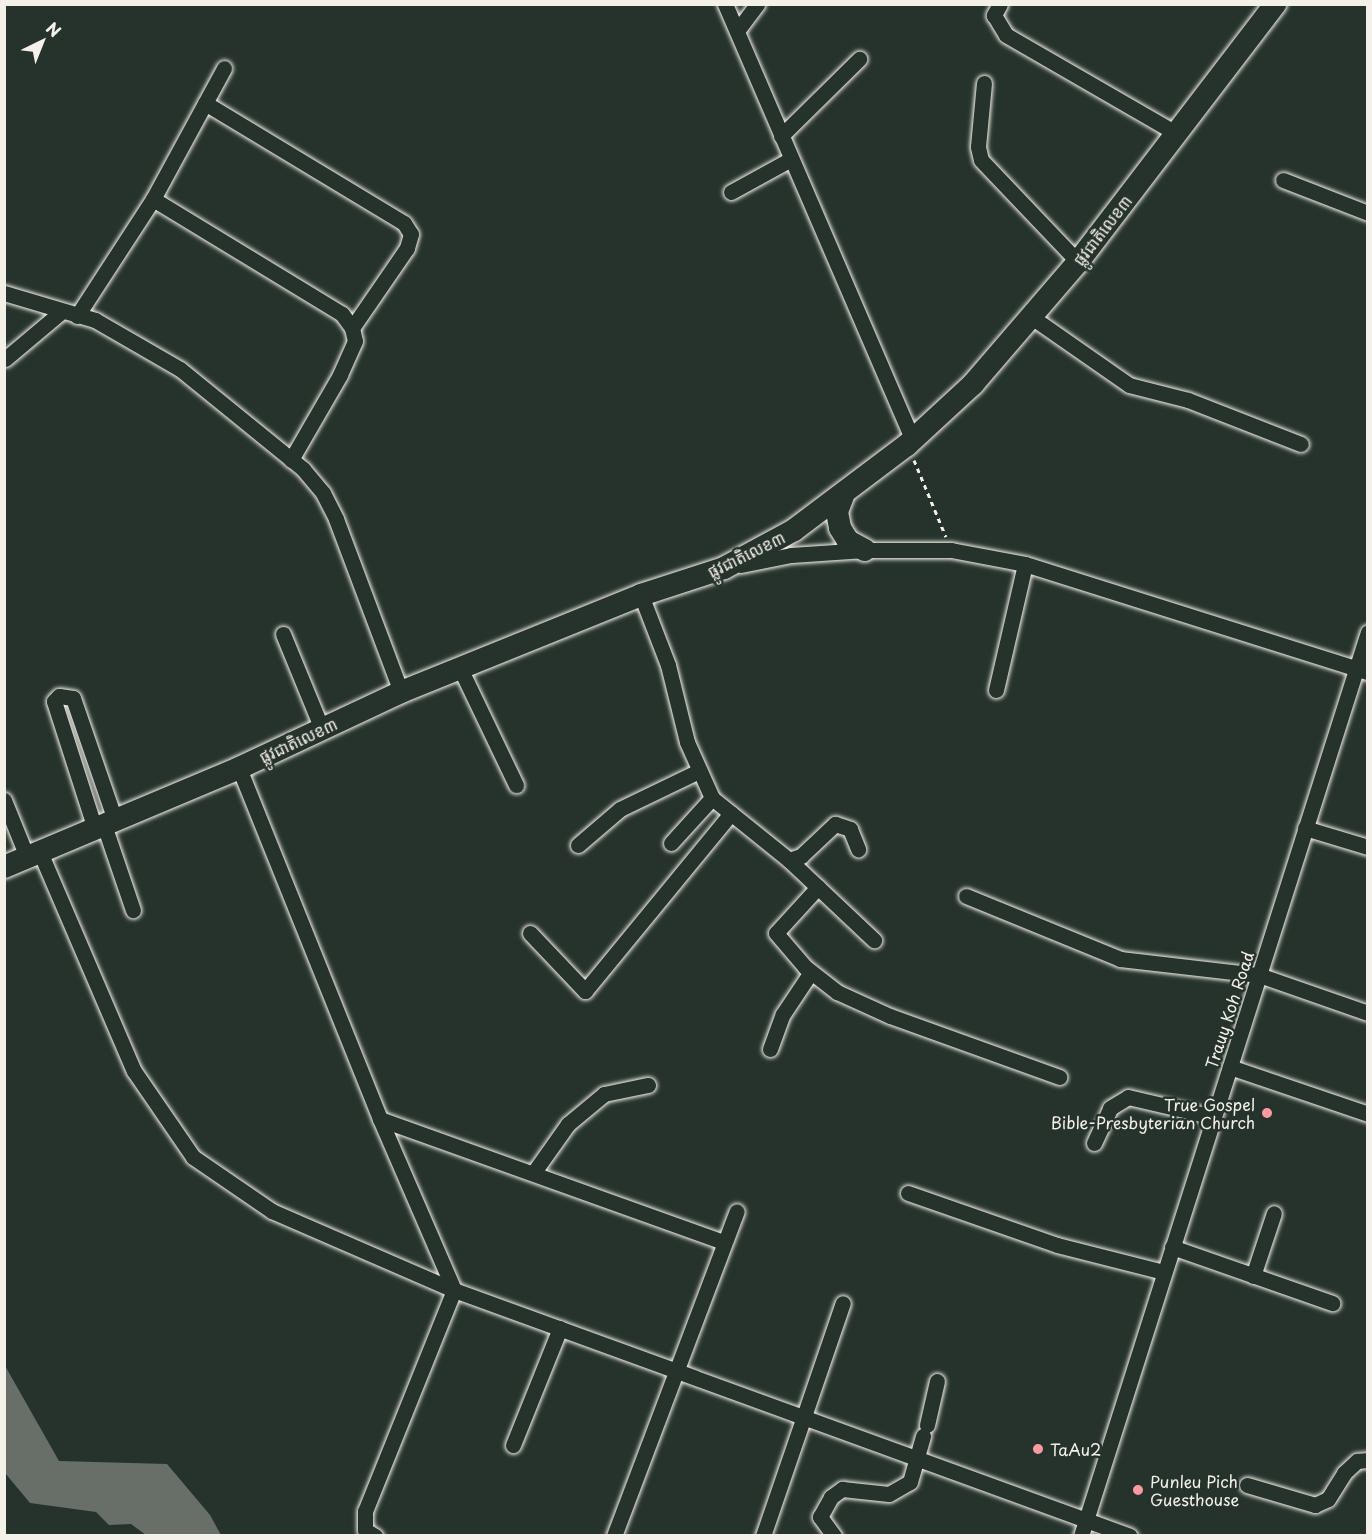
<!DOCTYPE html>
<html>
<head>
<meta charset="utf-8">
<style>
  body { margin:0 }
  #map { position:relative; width:1372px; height:1540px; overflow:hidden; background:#26332d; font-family:"Playpen Sans","Noto Sans Khmer",sans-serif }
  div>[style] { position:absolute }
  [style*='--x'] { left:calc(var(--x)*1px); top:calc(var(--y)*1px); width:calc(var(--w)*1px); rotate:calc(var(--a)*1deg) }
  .water>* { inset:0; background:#676f68 }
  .path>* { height:3px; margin-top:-1.5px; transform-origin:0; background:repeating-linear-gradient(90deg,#f4f1e8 0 4.5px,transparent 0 9px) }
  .roads { filter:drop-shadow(0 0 2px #f4f1e8) drop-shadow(0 0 2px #f4f1e8) }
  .minor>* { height:15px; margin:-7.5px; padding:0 7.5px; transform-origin:7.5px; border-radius:7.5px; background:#26332d }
  .highway>* { height:22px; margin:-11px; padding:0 11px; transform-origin:11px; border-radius:11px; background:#26332d }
  .dots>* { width:16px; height:16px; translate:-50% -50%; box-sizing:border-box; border:3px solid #26332d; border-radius:50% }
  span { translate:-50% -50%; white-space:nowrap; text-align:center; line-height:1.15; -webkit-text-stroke:5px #26332d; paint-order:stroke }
  .street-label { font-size:16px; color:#f4f1e8 }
  .poi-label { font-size:16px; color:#f4f1e8 }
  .right { translate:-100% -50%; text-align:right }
  .left { translate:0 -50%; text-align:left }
  .frame { position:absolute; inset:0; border:6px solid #f4f1e8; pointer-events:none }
  .north { position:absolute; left:12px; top:12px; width:60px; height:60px; -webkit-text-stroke:4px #26332d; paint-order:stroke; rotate:43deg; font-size:16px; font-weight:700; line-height:24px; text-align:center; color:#f4f1e8 }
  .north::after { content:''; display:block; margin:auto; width:21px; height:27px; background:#f4f1e8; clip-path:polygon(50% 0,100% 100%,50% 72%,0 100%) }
</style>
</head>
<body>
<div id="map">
  <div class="water">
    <div style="clip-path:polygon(4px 1364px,59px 1461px,167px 1464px,210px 1515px,221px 1535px,146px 1535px,131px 1524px,109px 1525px,96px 1512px,30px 1503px,5px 1473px)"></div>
  </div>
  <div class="path">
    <div style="--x:914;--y:460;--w:83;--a:67.4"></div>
  </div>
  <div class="roads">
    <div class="minor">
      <div style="--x:725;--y:4;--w:475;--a:66.7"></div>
      <div style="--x:1000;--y:4;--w:13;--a:119"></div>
      <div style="--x:994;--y:15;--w:23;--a:59"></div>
      <div style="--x:1006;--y:35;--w:196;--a:30"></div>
      <div style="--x:737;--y:31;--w:34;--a:-53"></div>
      <div style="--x:984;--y:83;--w:64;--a:95.4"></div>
      <div style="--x:978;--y:147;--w:13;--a:77"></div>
      <div style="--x:981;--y:160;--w:141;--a:46.4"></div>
      <div style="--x:205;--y:103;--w:232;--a:31.1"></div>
      <div style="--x:404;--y:223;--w:13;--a:58"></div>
      <div style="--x:411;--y:234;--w:15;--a:106"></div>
      <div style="--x:407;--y:248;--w:97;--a:124.5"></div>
      <div style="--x:781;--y:136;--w:110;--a:-44.6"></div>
      <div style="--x:1283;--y:180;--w:91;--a:21.2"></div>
      <div style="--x:731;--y:192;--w:68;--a:-28.8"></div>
      <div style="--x:153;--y:199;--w:221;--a:31.3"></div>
      <div style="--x:342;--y:314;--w:17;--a:54"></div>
      <div style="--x:352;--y:328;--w:13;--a:77"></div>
      <div style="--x:355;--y:341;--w:37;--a:114"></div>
      <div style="--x:340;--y:375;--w:98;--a:120"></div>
      <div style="--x:4;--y:293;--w:95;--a:16.5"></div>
      <div style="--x:95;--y:320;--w:98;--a:30"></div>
      <div style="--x:180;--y:369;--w:159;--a:39.1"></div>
      <div style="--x:303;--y:469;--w:31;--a:50"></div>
      <div style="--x:323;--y:493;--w:29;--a:63"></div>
      <div style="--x:336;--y:519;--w:185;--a:69.4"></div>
      <div style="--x:77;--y:316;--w:140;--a:-57"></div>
      <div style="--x:153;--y:199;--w:149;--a:-61.5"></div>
      <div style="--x:1033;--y:318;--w:117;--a:34.9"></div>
      <div style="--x:1129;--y:385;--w:61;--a:14.3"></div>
      <div style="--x:1188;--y:400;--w:121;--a:21.3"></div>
      <div style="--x:5;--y:359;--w:73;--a:-40"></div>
      <div style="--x:741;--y:565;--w:51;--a:-11.3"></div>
      <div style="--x:791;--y:555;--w:74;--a:-3.9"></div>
      <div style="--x:865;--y:550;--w:86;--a:0"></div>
      <div style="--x:951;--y:550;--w:75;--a:10.7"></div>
      <div style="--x:1025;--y:564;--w:360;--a:17.5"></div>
      <div style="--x:641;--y:595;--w:75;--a:68.9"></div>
      <div style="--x:668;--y:665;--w:79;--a:76.1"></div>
      <div style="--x:687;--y:742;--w:61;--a:65.9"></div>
      <div style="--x:712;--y:798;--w:99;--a:38.8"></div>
      <div style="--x:789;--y:860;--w:117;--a:43.3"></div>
      <div style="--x:283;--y:634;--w:103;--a:67.7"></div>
      <div style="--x:460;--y:668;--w:130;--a:64.4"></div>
      <div style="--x:996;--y:690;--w:129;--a:-77"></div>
      <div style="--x:239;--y:768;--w:378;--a:68.1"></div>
      <div style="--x:380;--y:1119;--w:186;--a:66.6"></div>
      <div style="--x:454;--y:1290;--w:719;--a:20"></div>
      <div style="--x:4;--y:800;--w:61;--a:68"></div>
      <div style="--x:104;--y:825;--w:90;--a:71.2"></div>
      <div style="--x:1305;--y:828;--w:66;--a:16.8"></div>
      <div style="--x:95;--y:829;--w:134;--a:-107.8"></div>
      <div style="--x:54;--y:701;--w:7;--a:-45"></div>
      <div style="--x:59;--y:696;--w:14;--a:8"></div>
      <div style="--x:73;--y:698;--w:129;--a:71"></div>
      <div style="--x:671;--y:843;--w:61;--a:-47.7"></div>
      <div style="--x:578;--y:845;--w:55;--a:-40.6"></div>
      <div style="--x:620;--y:809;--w:88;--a:-25.7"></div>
      <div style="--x:40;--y:852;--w:238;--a:66.8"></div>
      <div style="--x:134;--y:1071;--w:104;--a:55.5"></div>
      <div style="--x:193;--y:1157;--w:96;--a:34.4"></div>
      <div style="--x:272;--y:1211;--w:198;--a:23.5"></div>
      <div style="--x:454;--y:1290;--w:238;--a:111.9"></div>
      <div style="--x:365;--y:1511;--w:19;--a:90"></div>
      <div style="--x:365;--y:1530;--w:12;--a:31"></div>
      <div style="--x:789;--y:860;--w:13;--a:-18"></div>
      <div style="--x:801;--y:856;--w:47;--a:-43.3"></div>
      <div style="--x:835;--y:824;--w:16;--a:18"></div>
      <div style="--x:850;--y:829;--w:22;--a:68"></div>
      <div style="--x:818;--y:887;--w:62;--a:132.4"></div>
      <div style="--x:776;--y:933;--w:45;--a:49.5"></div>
      <div style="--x:805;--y:967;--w:41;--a:38"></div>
      <div style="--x:837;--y:992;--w:58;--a:24.4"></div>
      <div style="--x:890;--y:1016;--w:180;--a:19.8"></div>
      <div style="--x:966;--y:896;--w:166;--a:22.2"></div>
      <div style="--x:1120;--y:959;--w:140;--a:6.6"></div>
      <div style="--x:1259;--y:975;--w:115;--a:19.2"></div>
      <div style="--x:530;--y:933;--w:80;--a:46.5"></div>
      <div style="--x:585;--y:991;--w:230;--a:-50.6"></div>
      <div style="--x:770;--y:1049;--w:37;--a:-70"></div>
      <div style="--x:783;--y:1014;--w:50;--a:-56.3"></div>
      <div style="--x:1230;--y:1067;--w:146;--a:18.8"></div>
      <div style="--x:380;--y:1119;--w:364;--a:19.7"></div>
      <div style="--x:1094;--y:1143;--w:38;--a:-65"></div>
      <div style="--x:1110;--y:1108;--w:21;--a:-31"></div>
      <div style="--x:1128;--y:1097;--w:88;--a:13.1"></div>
      <div style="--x:534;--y:1172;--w:59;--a:-54.7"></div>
      <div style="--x:568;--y:1124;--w:47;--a:-39.8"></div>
      <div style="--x:604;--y:1094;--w:45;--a:-11.6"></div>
      <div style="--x:908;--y:1193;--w:158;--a:19.2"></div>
      <div style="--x:1057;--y:1245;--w:110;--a:14.2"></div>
      <div style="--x:1172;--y:1247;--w:170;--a:19.3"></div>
      <div style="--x:1253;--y:1276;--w:66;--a:-71.6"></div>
      <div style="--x:927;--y:1425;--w:45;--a:-77.2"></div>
      <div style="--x:513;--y:1445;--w:126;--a:-68.1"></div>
      <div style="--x:1247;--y:1485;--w:71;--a:16.4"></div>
      <div style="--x:1315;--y:1505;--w:14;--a:-25"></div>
      <div style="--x:1328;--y:1499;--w:31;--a:-58"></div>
      <div style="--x:1344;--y:1473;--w:18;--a:-43"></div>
      <div style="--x:1357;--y:1461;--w:11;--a:-5"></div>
      <div style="--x:614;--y:1536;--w:347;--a:-69.3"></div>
      <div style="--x:763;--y:1536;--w:246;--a:-71.1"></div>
      <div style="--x:834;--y:1536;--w:24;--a:-126"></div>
      <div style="--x:820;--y:1517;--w:23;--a:-61"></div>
      <div style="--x:831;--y:1497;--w:14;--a:-36"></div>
      <div style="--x:842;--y:1489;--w:47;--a:6.1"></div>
      <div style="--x:889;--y:1494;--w:24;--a:-30"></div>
      <div style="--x:910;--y:1482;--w:48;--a:-74.2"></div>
      <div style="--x:1081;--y:1536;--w:948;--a:-72.39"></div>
    </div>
    <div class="highway">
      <div style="--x:843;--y:496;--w:17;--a:111"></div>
      <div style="--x:837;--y:512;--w:16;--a:79"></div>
      <div style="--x:840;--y:528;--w:15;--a:58"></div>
      <div style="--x:848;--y:541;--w:19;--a:28"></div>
      <div style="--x:4;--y:867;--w:255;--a:-22.8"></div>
      <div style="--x:239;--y:768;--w:179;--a:-25.1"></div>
      <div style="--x:401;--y:692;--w:259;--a:-22"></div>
      <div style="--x:641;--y:595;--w:87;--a:-18"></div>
      <div style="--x:724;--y:568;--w:80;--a:-28.5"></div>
      <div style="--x:794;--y:530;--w:141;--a:-37"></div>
      <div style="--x:907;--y:445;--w:90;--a:-42.7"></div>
      <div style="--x:973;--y:384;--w:161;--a:-49.3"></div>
      <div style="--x:1078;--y:262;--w:325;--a:-52.6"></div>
    </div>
  </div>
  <div class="dots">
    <div style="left:1267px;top:1113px;background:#ff9aa2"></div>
    <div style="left:1038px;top:1449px;background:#ff9aa2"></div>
    <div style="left:1138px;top:1490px;background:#ff9aa2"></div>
  </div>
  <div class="street-label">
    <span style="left:1102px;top:230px;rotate:-52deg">ផ្លូវជាតិលេខ៣</span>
    <span style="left:746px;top:554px;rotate:-26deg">ផ្លូវជាតិលេខ៣</span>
    <span style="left:298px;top:740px;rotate:-25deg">ផ្លូវជាតិលេខ៣</span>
    <span style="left:1229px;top:1010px;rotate:-72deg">Trauy Koh Road</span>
  </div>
  <div class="poi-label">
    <span class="right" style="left:1255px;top:1113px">True Gospel<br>Bible-Presbyterian Church</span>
    <span class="left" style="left:1050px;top:1449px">TaAu2</span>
    <span class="left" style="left:1150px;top:1490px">Punleu Pich<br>Guesthouse</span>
  </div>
  <div class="frame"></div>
  <div class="north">N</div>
</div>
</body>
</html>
